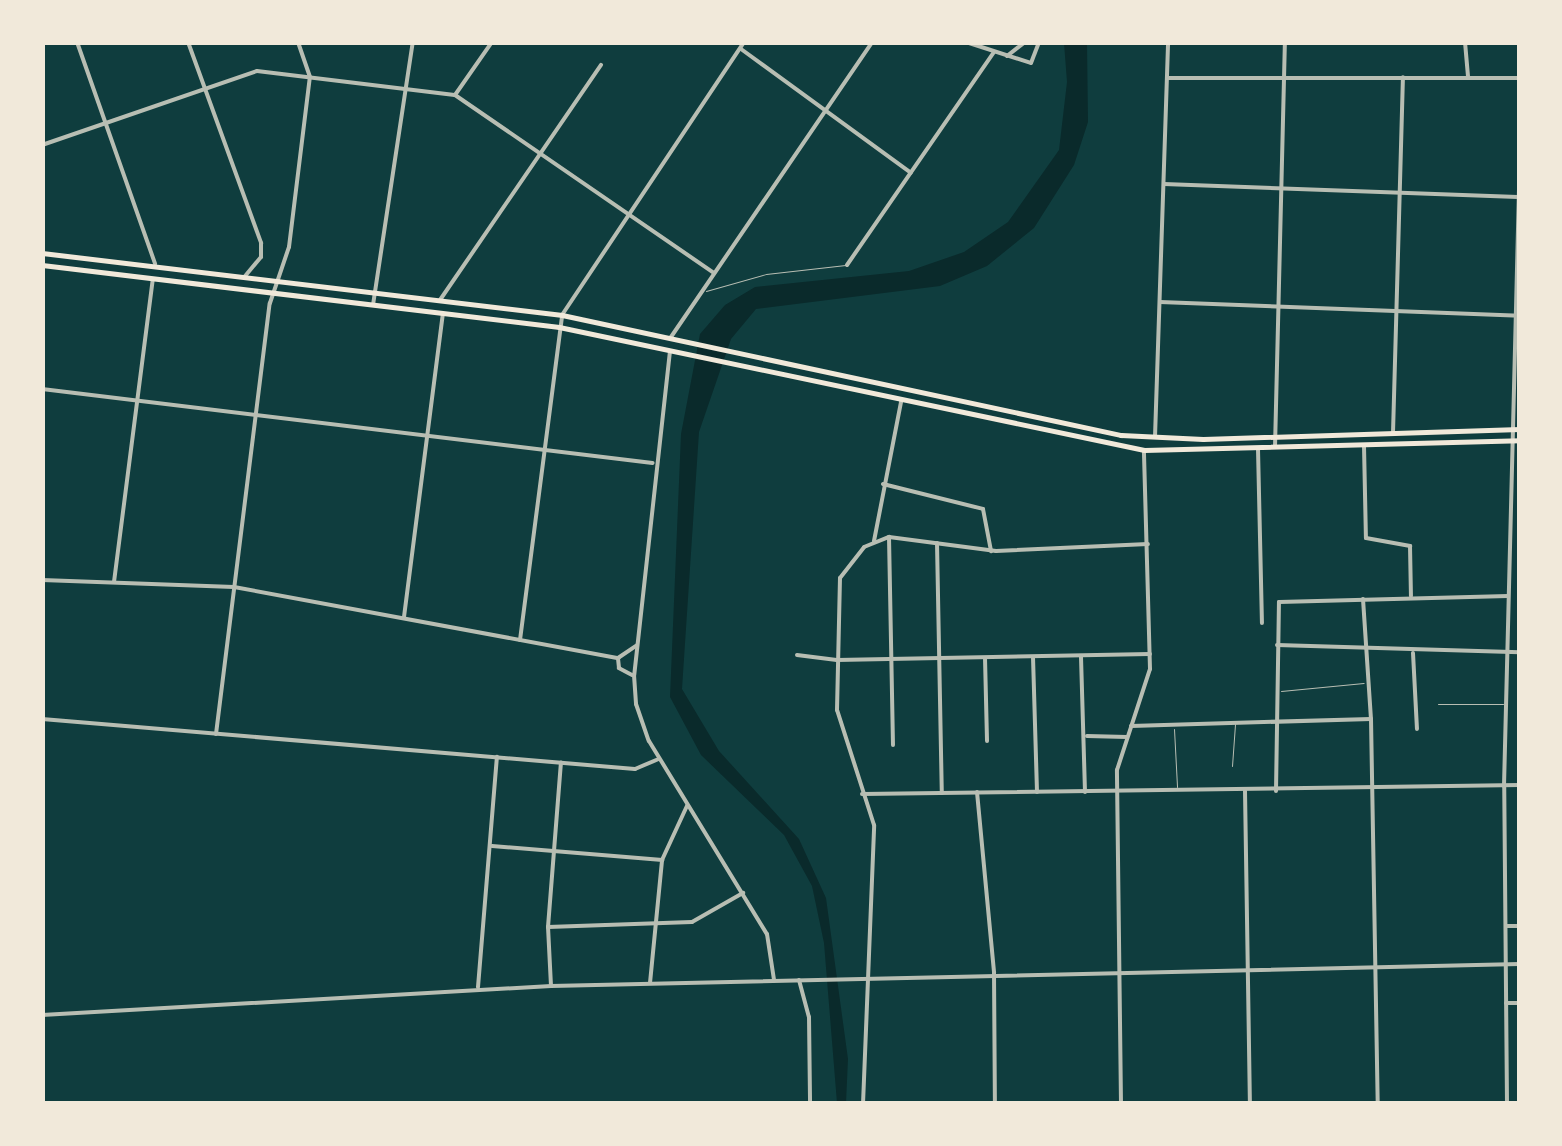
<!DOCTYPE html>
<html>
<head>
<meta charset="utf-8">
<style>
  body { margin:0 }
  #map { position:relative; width:1562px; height:1146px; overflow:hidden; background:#0f3d3e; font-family:Karla,sans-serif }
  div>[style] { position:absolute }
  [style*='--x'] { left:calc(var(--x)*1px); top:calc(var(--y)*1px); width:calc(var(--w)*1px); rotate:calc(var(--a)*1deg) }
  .water>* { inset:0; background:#0a2a2b }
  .service>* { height:1px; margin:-0.5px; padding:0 0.5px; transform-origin:0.5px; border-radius:0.5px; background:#b8beb3 }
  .minor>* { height:4px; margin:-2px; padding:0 2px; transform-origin:2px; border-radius:2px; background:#b8beb3 }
  .primary>* { height:5px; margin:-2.5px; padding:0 2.5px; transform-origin:2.5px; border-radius:2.5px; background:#f1e9da }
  span { translate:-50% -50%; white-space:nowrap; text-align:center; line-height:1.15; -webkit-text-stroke:8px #f1e9da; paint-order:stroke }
  .frame { position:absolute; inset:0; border:45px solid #f1e9da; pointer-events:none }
</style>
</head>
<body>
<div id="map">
  <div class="water">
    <div style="clip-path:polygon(1064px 43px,1087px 43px,1088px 122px,1074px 165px,1034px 228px,987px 266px,940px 286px,756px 309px,731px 339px,699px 432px,682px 689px,719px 751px,799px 839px,826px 898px,848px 1059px,846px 1103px,837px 1103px,824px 943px,812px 886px,784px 835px,701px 755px,670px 697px,681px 434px,700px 334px,725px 305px,755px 287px,909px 271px,964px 252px,1008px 222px,1059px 150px,1067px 82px)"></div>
  </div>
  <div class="service">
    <div style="--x:706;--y:291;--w:62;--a:-15.8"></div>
    <div style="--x:766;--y:274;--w:80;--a:-6.5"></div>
    <div style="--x:1281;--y:691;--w:83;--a:-5.5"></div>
    <div style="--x:1438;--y:704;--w:65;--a:0"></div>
    <div style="--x:1174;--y:729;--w:58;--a:87"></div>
    <div style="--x:1232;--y:766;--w:42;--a:-85.9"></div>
  </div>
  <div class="minor">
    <div style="--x:77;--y:42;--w:235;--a:70.6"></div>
    <div style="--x:188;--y:42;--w:214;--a:70"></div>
    <div style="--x:261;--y:243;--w:14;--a:90"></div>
    <div style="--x:261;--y:257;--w:26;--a:130"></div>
    <div style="--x:966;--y:42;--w:68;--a:17.9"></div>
    <div style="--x:1031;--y:63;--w:22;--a:-69"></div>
    <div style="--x:1465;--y:42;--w:35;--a:85"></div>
    <div style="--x:741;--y:49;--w:210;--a:36.1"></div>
    <div style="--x:1007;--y:56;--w:23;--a:-38"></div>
    <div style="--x:1167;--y:78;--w:353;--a:0"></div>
    <div style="--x:455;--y:95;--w:65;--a:-55.1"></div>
    <div style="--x:42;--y:145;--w:227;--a:-19"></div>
    <div style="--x:257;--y:71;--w:199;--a:6.9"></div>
    <div style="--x:455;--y:95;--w:314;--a:34.5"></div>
    <div style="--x:1164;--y:184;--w:354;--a:2.1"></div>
    <div style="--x:847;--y:265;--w:259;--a:-55.4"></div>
    <div style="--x:440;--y:300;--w:285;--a:-55.6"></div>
    <div style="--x:1160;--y:302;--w:360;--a:2.2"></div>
    <div style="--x:373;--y:305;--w:266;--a:-81.4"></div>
    <div style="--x:671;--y:337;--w:357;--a:-55.7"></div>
    <div style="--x:670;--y:351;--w:326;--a:96.3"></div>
    <div style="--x:634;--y:675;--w:29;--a:86"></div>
    <div style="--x:636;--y:704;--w:39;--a:71"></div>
    <div style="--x:649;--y:741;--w:226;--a:58.6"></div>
    <div style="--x:767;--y:934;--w:47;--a:81.3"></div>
    <div style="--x:42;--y:389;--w:615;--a:6.91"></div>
    <div style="--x:1393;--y:433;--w:356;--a:-88.4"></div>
    <div style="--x:1155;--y:437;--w:395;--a:-88.1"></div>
    <div style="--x:1364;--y:446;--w:92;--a:88.8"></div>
    <div style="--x:1366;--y:538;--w:45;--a:10.3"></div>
    <div style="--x:1410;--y:546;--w:50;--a:88.9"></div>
    <div style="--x:1275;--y:447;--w:405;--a:-88.6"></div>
    <div style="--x:1258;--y:449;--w:174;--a:88.7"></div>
    <div style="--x:883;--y:484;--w:103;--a:14"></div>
    <div style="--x:983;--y:509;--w:43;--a:79.2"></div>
    <div style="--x:889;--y:537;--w:208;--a:88.9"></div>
    <div style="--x:874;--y:541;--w:142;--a:-79"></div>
    <div style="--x:937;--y:543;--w:250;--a:88.9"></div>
    <div style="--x:42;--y:580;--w:192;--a:2.1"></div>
    <div style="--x:234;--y:587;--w:391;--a:10.5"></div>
    <div style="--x:114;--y:582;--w:305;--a:-82.7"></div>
    <div style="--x:1363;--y:599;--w:120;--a:86.2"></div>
    <div style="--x:1371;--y:719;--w:385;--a:89"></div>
    <div style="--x:404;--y:617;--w:305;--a:-82.7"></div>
    <div style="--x:520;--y:640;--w:328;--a:-82.6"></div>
    <div style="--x:562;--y:315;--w:328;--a:-56.3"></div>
    <div style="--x:1277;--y:645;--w:243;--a:1.7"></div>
    <div style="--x:1413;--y:653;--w:76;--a:87"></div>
    <div style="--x:797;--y:655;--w:40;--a:7.1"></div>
    <div style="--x:837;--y:660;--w:313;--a:-1.1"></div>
    <div style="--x:1033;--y:657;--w:135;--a:88.3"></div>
    <div style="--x:1081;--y:657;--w:135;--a:88.3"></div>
    <div style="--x:985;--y:658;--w:83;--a:88.6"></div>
    <div style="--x:632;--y:675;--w:15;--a:-152"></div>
    <div style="--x:619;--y:668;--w:10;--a:-96"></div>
    <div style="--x:618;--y:658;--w:23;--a:-34"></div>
    <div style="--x:42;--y:719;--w:595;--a:4.82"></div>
    <div style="--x:635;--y:769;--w:25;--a:-23"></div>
    <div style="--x:1131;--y:726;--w:240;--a:-1.7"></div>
    <div style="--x:216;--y:734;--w:434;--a:-82.9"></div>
    <div style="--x:270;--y:303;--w:59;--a:-71.3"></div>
    <div style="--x:289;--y:247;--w:171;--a:-83"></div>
    <div style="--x:310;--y:77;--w:37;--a:-109"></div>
    <div style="--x:1087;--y:736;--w:40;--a:1.4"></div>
    <div style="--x:1245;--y:791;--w:313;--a:89.1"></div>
    <div style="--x:1276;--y:791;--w:189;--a:-89.1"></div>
    <div style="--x:1279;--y:602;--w:229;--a:-1.5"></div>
    <div style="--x:977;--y:792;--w:182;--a:84.6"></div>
    <div style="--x:994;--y:973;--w:131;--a:89.6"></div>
    <div style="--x:862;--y:794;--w:658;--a:-0.78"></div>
    <div style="--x:492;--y:846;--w:171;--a:4.7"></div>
    <div style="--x:1506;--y:926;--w:14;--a:0"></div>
    <div style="--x:548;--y:927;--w:144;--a:-2"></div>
    <div style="--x:692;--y:922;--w:59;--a:-29.6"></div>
    <div style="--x:799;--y:980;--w:38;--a:75"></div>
    <div style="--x:809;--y:1017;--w:87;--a:89.3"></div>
    <div style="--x:650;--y:983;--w:124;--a:-84.4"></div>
    <div style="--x:662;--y:860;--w:60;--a:-65.2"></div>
    <div style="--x:551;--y:986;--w:59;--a:-92.9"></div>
    <div style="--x:548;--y:927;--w:165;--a:-85.5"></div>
    <div style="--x:478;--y:987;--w:231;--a:-85.3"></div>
    <div style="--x:1506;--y:1003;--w:14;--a:0"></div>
    <div style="--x:42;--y:1015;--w:510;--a:-3.26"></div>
    <div style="--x:551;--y:986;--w:969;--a:-1.3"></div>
    <div style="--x:863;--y:1104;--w:279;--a:-87.7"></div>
    <div style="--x:874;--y:825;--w:121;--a:-107.8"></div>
    <div style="--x:837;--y:710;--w:132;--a:-88.7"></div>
    <div style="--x:840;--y:578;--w:39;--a:-52"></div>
    <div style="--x:864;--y:547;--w:27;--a:-22"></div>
    <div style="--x:889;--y:537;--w:108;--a:7.5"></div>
    <div style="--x:996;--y:551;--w:152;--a:-2.6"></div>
    <div style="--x:1121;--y:1104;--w:334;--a:-90.7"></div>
    <div style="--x:1117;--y:770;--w:106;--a:-71.9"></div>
    <div style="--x:1150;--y:669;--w:219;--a:-91.6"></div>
    <div style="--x:1507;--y:1104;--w:318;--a:-90.5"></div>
    <div style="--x:1504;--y:786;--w:636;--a:-88.56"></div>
  </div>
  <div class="primary">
    <div style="--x:42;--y:253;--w:524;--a:6.8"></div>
    <div style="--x:562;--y:315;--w:572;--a:12.12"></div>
    <div style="--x:1121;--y:435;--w:82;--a:2.8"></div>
    <div style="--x:1203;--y:439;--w:317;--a:-1.8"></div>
    <div style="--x:42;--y:265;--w:521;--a:6.84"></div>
    <div style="--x:559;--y:327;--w:598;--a:11.87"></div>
    <div style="--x:1144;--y:450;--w:376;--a:-1.5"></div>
  </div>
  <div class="frame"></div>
</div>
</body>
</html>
